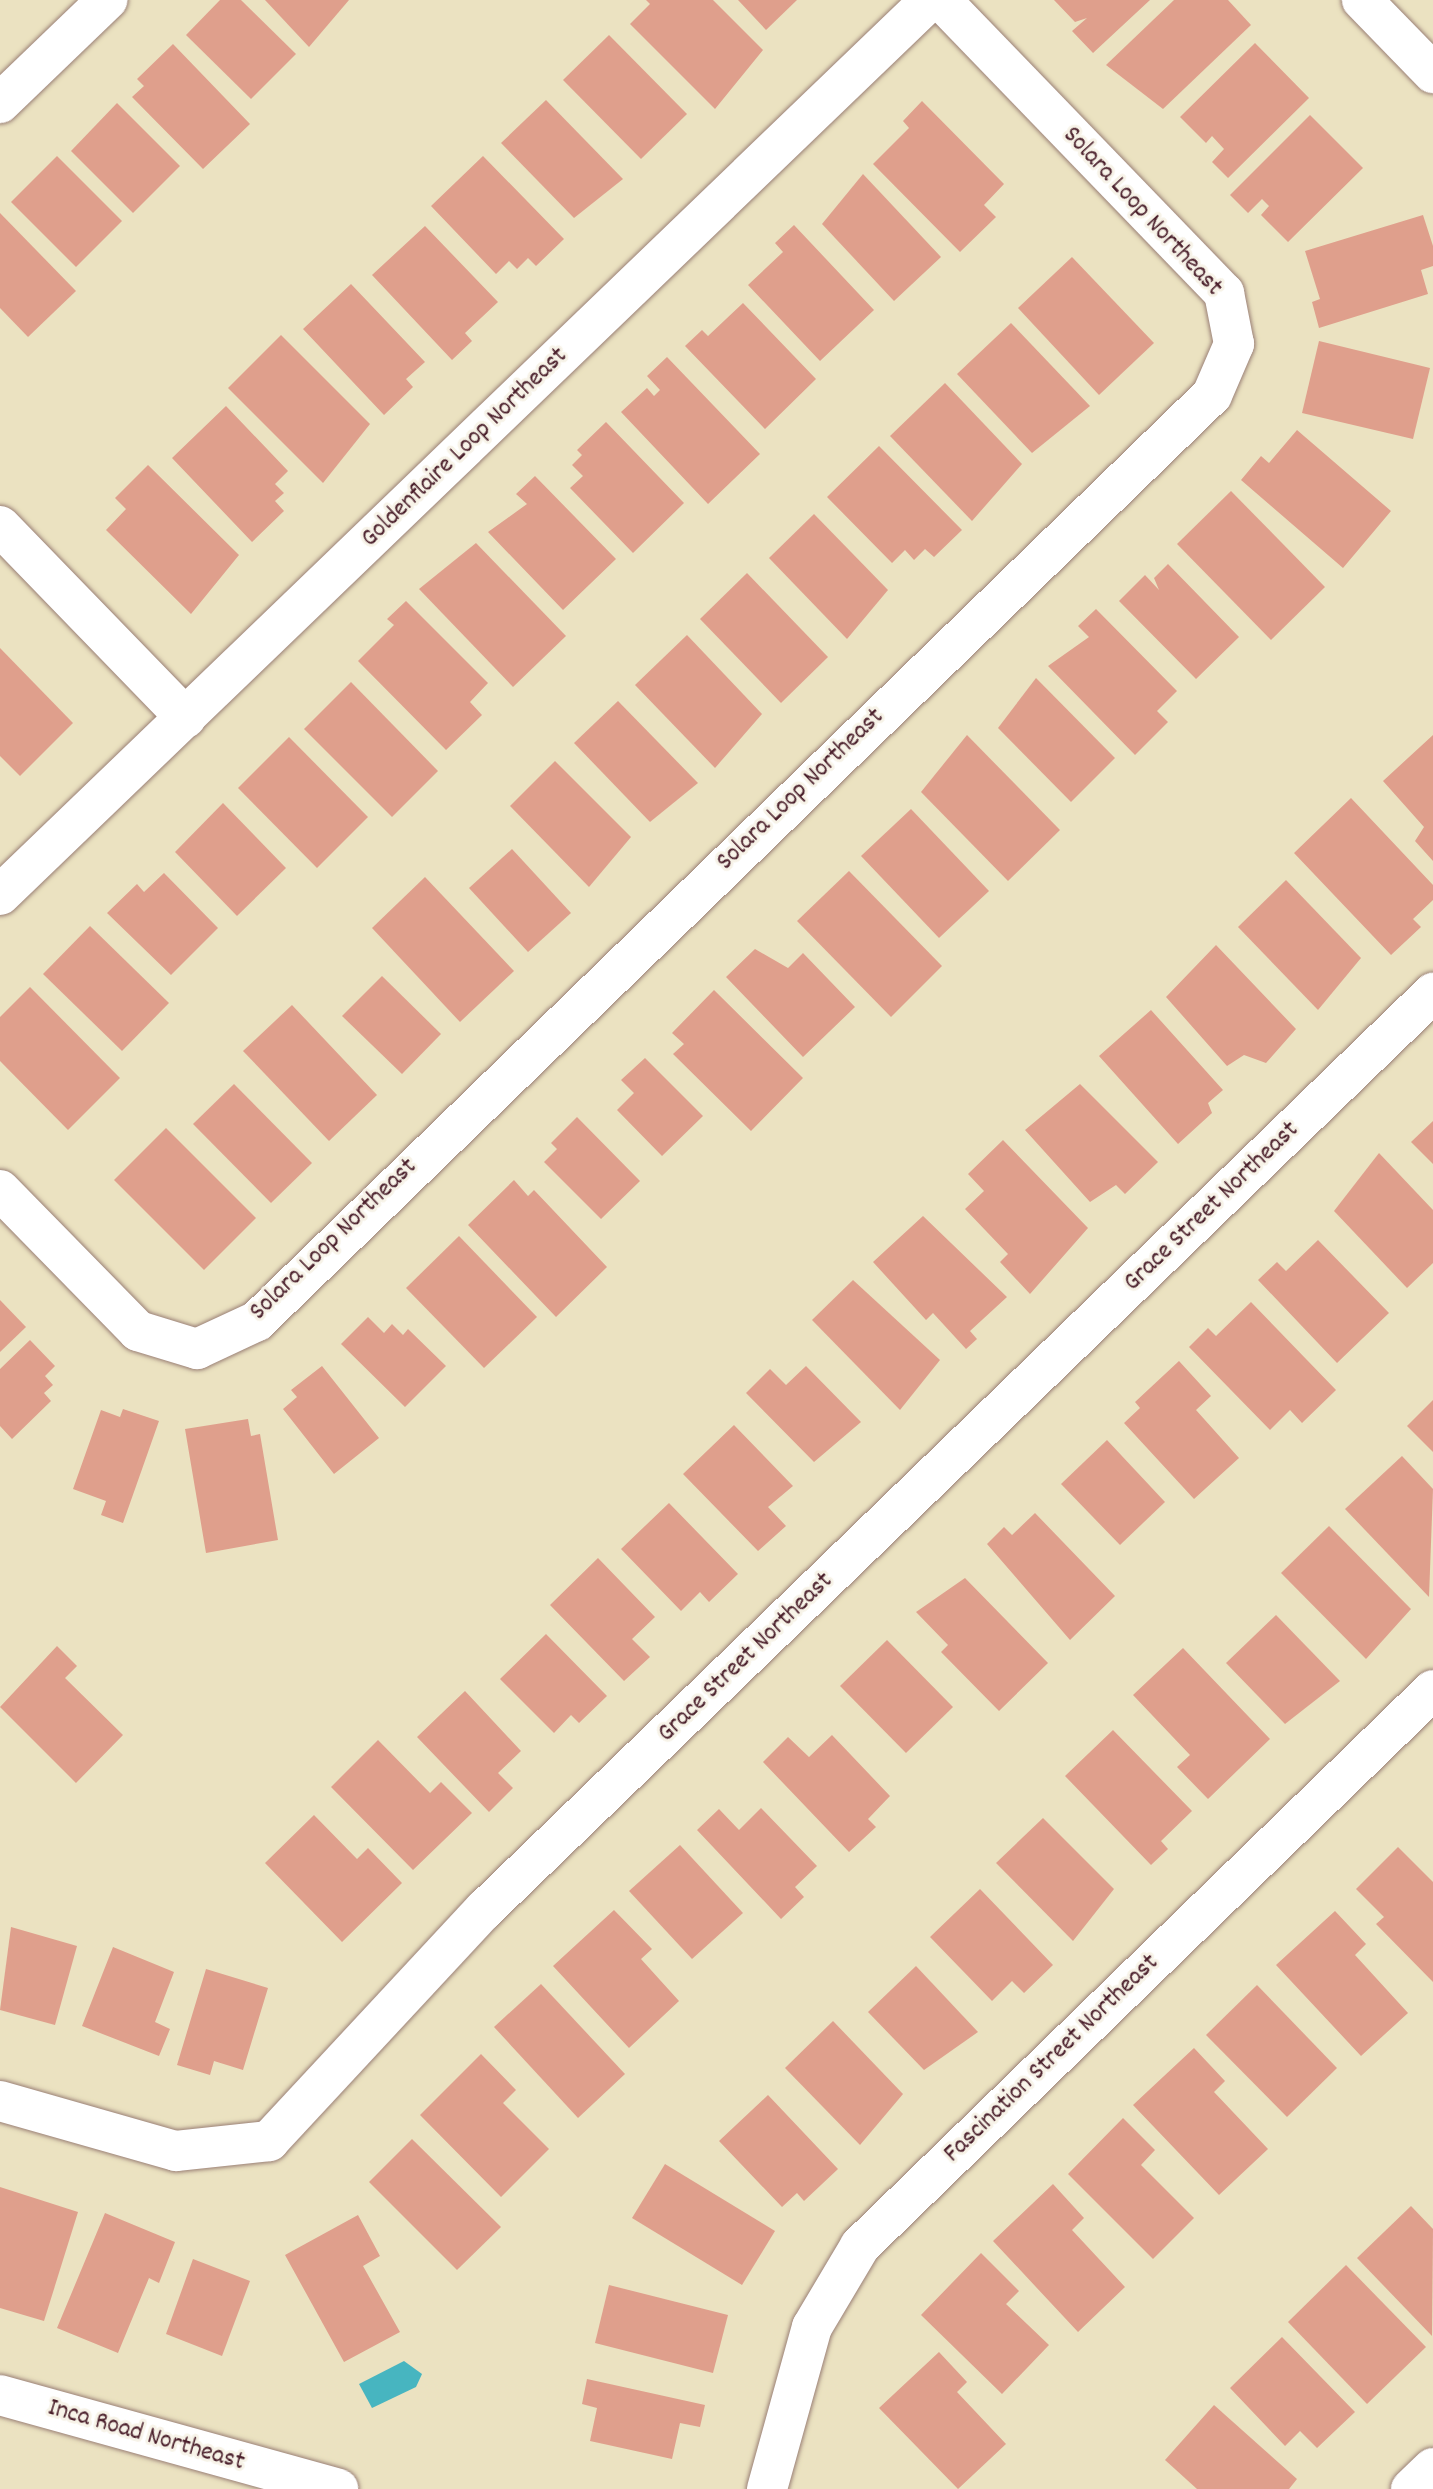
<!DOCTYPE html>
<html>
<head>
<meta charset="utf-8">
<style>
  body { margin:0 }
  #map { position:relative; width:1433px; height:2489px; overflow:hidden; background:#ebe2c1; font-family:Dekko,sans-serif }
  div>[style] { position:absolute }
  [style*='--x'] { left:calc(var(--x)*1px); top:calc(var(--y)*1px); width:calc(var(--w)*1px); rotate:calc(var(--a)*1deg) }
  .water>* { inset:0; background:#47b5c0 }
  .building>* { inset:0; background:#df9f8c }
  .roads { filter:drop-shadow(0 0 2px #9a8076) drop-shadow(0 0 2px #9a8076) }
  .street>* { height:40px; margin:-20px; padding:0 20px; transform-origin:20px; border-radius:20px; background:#fff }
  span { translate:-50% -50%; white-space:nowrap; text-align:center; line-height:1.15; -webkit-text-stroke:6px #f7f3e8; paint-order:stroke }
  .street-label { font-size:26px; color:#4a1f2b }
</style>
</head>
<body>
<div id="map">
  <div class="water">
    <div style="clip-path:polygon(404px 2361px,422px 2374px,416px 2387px,372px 2408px,359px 2384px)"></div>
  </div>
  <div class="building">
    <div style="clip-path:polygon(220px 0,241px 0,296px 54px,251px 99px,186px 35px)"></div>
    <div style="clip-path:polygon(265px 0,349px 0,309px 47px)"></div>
    <div style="clip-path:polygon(646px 0,713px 0,763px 50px,715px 109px,630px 24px,650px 4px)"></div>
    <div style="clip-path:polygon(738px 0,797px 0,766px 30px)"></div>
    <div style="clip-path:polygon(1054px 0,1150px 0,1093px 53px,1072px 31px,1087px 18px,1075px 22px)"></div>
    <div style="clip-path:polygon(1174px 0,1228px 0,1251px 25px,1163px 109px,1106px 65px)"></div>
    <div style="clip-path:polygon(609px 35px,687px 114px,641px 159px,563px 80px)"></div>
    <div style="clip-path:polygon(1255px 43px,1309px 98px,1228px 178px,1212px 162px,1224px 149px,1212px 136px,1206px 143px,1180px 117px)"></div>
    <div style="clip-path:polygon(173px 44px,250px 124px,203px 169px,132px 97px,144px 86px,137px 79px)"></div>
    <div style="clip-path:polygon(546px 100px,623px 179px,574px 218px,501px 143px)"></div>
    <div style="clip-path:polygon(922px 101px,1004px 184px,984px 205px,996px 217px,960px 252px,873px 164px,909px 128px,903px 121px)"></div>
    <div style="clip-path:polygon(117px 103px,180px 166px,133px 213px,71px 151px)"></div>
    <div style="clip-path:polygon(1310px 115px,1363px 168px,1288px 242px,1261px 215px,1269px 206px,1262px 199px,1248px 213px,1230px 195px)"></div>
    <div style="clip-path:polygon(57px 156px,122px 221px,76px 267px,11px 202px)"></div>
    <div style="clip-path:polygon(483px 156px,564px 239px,536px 266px,528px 258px,517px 269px,509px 261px,496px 274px,431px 206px)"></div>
    <div style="clip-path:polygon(863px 174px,941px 257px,894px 301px,822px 224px)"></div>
    <div style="clip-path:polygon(0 213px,76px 291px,28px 337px,0 308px)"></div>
    <div style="clip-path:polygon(1423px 215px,1433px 246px,1433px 266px,1421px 270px,1428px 294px,1319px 328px,1312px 302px,1320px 299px,1305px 251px)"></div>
    <div style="clip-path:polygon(794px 225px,874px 310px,820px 361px,748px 285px,783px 252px,775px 243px)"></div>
    <div style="clip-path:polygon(425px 226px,498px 302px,465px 333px,472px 341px,452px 360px,372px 275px)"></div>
    <div style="clip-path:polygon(1072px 257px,1154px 343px,1099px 395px,1018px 308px)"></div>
    <div style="clip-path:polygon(351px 284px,425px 362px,406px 379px,413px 387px,384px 415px,303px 329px)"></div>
    <div style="clip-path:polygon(743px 303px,816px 379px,765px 429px,685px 346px,702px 330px,708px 336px)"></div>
    <div style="clip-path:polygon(1011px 323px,1090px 406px,1032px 453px,957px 374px)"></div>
    <div style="clip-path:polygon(281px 335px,370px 424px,323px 483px,228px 388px)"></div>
    <div style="clip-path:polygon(1319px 341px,1430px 368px,1413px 439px,1302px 413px)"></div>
    <div style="clip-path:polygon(667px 357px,760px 454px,708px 504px,621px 412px,647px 388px,654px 396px,660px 390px,647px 376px)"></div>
    <div style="clip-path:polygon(945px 383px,1022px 464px,972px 521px,890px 436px)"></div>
    <div style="clip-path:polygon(226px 406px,288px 471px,275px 484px,284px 493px,275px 501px,284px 511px,252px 542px,172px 458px)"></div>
    <div style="clip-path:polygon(606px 422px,684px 503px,633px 553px,570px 488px,583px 476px,572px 465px,582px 455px,577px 450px)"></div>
    <div style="clip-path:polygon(1297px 430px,1391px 511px,1343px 568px,1241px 480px,1261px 456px,1269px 463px)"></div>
    <div style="clip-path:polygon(879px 446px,962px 530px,934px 557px,925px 549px,914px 560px,905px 550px,892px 563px,827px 497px)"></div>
    <div style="clip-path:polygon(148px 465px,239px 555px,191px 614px,106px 530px,126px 509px,115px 498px)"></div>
    <div style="clip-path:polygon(535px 476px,616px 559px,563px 610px,488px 532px,527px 504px,516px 494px)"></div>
    <div style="clip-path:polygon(1231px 491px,1325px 587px,1271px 640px,1177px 544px)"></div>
    <div style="clip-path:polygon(814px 514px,888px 590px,847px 639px,769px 558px)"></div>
    <div style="clip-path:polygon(476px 543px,566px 636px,513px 687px,419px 589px)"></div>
    <div style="clip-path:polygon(1168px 564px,1239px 637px,1196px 679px,1119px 601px,1145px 575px,1159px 590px,1154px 578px)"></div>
    <div style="clip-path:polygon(747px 573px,828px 657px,781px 703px,700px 619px)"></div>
    <div style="clip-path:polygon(406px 601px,488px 683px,470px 702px,482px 715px,446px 750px,358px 661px,394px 625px,387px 619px)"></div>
    <div style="clip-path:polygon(1096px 609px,1177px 691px,1157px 711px,1168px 722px,1135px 755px,1048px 666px,1089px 637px,1078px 626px)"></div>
    <div style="clip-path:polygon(687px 635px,762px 714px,715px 768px,635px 685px)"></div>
    <div style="clip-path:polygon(0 648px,73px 723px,20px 776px,0 756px)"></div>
    <div style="clip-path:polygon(1036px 678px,1115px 758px,1071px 802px,998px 728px)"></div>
    <div style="clip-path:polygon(351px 682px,438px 771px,392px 817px,304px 729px)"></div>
    <div style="clip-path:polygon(618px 701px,698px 783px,650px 822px,574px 743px)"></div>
    <div style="clip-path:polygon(967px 735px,1060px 830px,1008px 881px,921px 792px)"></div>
    <div style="clip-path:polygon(1433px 735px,1433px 861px,1415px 841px,1424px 827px,1383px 781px)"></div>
    <div style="clip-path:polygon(289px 737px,368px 817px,317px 868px,238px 788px)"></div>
    <div style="clip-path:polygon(555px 761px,631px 837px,589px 887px,510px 806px)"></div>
    <div style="clip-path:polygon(1351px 798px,1433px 885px,1433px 900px,1413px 919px,1421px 927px,1391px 955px,1294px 853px)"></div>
    <div style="clip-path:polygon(223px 803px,286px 868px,237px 916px,175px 852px)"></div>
    <div style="clip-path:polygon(911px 809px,989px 891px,939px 938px,861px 856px)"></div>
    <div style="clip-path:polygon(512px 849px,571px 913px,528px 952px,469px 888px)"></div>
    <div style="clip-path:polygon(849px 871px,942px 966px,891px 1017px,797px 921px)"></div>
    <div style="clip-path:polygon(164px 873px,218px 928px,171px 975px,107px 913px,137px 884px,144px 892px)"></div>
    <div style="clip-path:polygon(425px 877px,514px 971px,460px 1022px,372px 928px)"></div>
    <div style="clip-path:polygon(1286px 880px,1361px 958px,1318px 1010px,1238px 927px)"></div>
    <div style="clip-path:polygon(90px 926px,169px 1003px,122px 1051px,43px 974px)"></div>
    <div style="clip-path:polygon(1216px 945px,1296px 1029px,1266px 1063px,1244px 1055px,1227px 1066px,1166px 997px)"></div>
    <div style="clip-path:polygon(755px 949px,788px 968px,803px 953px,855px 1007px,803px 1057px,726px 977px)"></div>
    <div style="clip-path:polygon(382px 976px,441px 1034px,402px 1074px,342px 1016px)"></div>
    <div style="clip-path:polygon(30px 987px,120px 1078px,68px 1130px,0 1061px,0 1017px)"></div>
    <div style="clip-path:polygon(714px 990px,803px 1078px,751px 1131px,673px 1054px,684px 1044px,672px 1033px)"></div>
    <div style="clip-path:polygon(292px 1005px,377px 1095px,329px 1141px,243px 1051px)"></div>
    <div style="clip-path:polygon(1151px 1010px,1223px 1090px,1208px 1103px,1212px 1113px,1178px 1144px,1099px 1056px)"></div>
    <div style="clip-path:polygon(645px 1058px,703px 1116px,662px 1156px,617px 1110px,634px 1093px,621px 1080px)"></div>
    <div style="clip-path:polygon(234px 1084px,312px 1163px,271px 1203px,193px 1124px)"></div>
    <div style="clip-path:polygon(1080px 1084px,1158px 1162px,1125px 1194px,1116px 1185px,1090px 1202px,1025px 1130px)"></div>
    <div style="clip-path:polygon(577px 1117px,640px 1181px,601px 1219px,544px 1162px,557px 1149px,551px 1143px)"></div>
    <div style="clip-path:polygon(1433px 1121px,1433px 1164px,1411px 1142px)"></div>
    <div style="clip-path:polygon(166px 1128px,256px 1218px,204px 1270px,114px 1180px)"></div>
    <div style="clip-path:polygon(1003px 1140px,1088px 1228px,1030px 1294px,1000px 1262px,1008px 1254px,965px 1209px,984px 1191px,968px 1174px)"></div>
    <div style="clip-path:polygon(1379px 1153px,1433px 1210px,1433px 1263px,1407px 1288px,1334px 1211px)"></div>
    <div style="clip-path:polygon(514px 1180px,528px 1196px,534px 1190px,607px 1267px,556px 1317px,468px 1225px)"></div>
    <div style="clip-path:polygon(923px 1216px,1007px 1297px,970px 1331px,977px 1339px,966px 1349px,933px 1313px,926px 1320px,873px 1262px)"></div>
    <div style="clip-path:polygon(459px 1236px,537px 1317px,484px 1368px,406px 1288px)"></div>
    <div style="clip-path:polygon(1318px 1240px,1389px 1313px,1337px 1363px,1258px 1280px,1277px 1262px,1286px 1271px)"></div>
    <div style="clip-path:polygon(853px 1280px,940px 1360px,900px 1410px,812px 1320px)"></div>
    <div style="clip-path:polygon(0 1300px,26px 1327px,0 1352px)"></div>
    <div style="clip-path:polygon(1251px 1302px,1336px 1390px,1302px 1423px,1290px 1410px,1270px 1430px,1189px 1347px,1208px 1328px,1216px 1336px)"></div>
    <div style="clip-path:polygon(368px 1317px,384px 1333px,392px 1324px,403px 1335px,408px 1329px,446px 1366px,405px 1407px,341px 1344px)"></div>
    <div style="clip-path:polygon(30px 1340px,55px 1366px,45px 1376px,53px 1385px,44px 1393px,51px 1401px,12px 1439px,0 1426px,0 1369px)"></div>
    <div style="clip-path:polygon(1179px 1361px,1211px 1396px,1196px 1410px,1239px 1458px,1194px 1499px,1124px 1423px,1140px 1408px,1135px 1402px)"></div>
    <div style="clip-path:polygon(322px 1366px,379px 1438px,334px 1474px,283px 1409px,297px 1397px,291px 1390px)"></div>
    <div style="clip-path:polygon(806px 1366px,861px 1422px,814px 1462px,746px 1393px,770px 1369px,786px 1385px)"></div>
    <div style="clip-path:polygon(1433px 1400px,1433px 1452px,1407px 1426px)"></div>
    <div style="clip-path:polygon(123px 1409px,159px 1421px,123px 1523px,101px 1515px,106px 1501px,73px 1489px,101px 1410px,120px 1417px)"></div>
    <div style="clip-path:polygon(248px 1419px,251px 1436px,260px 1434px,278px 1540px,206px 1553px,185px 1429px)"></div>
    <div style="clip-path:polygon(734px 1425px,793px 1486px,768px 1507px,786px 1526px,758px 1551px,683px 1474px)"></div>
    <div style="clip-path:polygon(1107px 1440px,1165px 1502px,1120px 1545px,1061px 1484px)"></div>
    <div style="clip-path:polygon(1402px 1456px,1433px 1489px,1429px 1597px,1345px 1509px)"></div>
    <div style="clip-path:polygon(669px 1503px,738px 1574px,709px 1602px,700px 1592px,681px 1611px,621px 1549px)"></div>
    <div style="clip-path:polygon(1035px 1513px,1115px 1596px,1070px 1640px,987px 1544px,1004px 1527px,1012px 1535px)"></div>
    <div style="clip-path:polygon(1329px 1526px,1411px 1609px,1366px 1659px,1281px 1573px)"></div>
    <div style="clip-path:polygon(598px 1558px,655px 1617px,632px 1639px,650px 1657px,624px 1681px,550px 1605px)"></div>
    <div style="clip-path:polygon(965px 1578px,1048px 1663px,999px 1711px,941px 1652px,948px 1645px,916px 1612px)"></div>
    <div style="clip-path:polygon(1276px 1615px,1340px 1681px,1285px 1724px,1226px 1663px)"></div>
    <div style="clip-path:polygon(546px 1634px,607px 1696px,579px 1723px,571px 1715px,554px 1733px,500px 1679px)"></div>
    <div style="clip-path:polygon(887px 1640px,953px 1707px,906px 1753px,840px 1686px)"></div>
    <div style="clip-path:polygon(57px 1646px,77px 1666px,65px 1678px,123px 1735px,76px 1783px,0 1707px)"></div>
    <div style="clip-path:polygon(1183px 1648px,1270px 1739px,1208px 1799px,1177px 1767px,1190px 1755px,1133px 1695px)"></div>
    <div style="clip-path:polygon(465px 1691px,521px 1751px,498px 1773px,513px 1788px,489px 1812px,417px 1737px)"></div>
    <div style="clip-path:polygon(1113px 1730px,1192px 1811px,1161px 1841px,1168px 1849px,1151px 1865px,1065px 1776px)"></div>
    <div style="clip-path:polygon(832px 1735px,890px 1796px,868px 1819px,876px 1827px,849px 1852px,763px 1762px,788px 1737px,809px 1757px)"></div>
    <div style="clip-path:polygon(378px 1740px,430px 1793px,441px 1782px,472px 1813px,413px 1870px,331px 1787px)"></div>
    <div style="clip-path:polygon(761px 1808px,817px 1866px,795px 1887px,804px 1897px,781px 1919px,697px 1830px,719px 1809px,739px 1830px)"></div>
    <div style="clip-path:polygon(314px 1815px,357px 1859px,368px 1848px,402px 1883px,342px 1942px,265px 1863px)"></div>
    <div style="clip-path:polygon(1043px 1818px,1114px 1889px,1073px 1941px,996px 1863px)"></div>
    <div style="clip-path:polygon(680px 1845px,743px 1913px,692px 1959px,629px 1891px)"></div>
    <div style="clip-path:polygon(1398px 1847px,1433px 1882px,1433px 1982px,1376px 1924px,1384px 1917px,1356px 1889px)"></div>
    <div style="clip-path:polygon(980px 1889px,1053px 1965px,1024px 1993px,1012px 1981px,992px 2001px,930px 1937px)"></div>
    <div style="clip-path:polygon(614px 1910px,652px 1949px,641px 1959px,679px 2001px,629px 2048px,553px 1966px)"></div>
    <div style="clip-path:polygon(1335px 1911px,1366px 1944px,1355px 1955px,1408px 2013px,1361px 2056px,1276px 1965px)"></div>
    <div style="clip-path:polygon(11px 1927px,77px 1946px,55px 2025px,0 2010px)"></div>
    <div style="clip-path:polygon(113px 1947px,174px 1972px,155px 2022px,170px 2029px,159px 2056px,82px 2026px)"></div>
    <div style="clip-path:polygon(916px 1966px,978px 2032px,924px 2070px,868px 2012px)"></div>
    <div style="clip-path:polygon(206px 1969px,268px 1988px,243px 2070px,214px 2061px,210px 2075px,177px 2065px)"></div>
    <div style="clip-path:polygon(541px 1984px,625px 2074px,578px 2118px,494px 2027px)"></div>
    <div style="clip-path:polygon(1257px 1985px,1337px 2068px,1287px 2117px,1206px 2035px)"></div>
    <div style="clip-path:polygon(833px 2021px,903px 2094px,860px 2145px,785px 2068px)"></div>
    <div style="clip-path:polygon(1194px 2048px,1225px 2081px,1214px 2092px,1268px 2149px,1219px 2195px,1133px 2105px)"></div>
    <div style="clip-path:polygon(481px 2054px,516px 2090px,503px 2103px,549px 2149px,501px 2197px,420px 2115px)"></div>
    <div style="clip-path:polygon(768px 2095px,838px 2169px,804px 2201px,797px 2193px,782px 2207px,719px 2141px)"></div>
    <div style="clip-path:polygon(1123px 2118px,1155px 2150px,1141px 2165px,1194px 2218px,1153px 2259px,1068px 2174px)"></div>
    <div style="clip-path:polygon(412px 2139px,501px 2227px,457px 2270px,369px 2182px)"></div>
    <div style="clip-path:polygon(665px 2164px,775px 2231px,742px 2285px,632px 2218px)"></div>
    <div style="clip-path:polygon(1053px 2184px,1084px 2218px,1072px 2230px,1125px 2287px,1078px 2332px,993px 2241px)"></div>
    <div style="clip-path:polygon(0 2187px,78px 2212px,44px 2321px,0 2308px)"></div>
    <div style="clip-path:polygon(1411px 2206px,1433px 2229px,1432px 2336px,1357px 2258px)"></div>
    <div style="clip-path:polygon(105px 2213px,175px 2242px,159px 2283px,149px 2278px,118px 2353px,57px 2328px)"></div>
    <div style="clip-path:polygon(358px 2215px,380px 2256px,363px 2266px,400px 2332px,344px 2362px,285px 2255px)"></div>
    <div style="clip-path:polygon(981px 2253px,1019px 2291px,1006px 2304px,1049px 2345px,1002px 2394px,921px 2315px)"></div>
    <div style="clip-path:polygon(193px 2259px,250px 2281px,222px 2356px,166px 2334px)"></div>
    <div style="clip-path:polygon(1346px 2265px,1426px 2347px,1367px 2404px,1288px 2322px)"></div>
    <div style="clip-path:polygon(609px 2285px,728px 2315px,713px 2373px,595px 2343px)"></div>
    <div style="clip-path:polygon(1282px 2337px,1355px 2412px,1317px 2448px,1300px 2431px,1285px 2446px,1230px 2388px)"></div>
    <div style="clip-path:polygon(939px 2352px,967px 2382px,957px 2392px,1006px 2444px,958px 2489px,879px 2408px)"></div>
    <div style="clip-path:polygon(587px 2379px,705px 2405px,700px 2427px,680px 2423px,672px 2459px,590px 2441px,597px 2408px,582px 2404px)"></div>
    <div style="clip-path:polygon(1214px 2405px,1297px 2479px,1289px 2489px,1197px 2489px,1165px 2460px)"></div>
  </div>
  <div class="roads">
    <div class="street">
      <div style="--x:1362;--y:0;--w:102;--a:45.8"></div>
      <div style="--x:0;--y:103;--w:149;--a:-43.9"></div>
      <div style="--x:0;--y:526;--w:267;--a:45.9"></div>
      <div style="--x:0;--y:895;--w:1291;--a:-43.9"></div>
      <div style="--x:0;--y:1190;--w:197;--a:45.6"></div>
      <div style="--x:138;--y:1331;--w:62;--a:17"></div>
      <div style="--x:197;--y:1349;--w:66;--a:-25"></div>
      <div style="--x:257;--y:1321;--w:1330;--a:-44.12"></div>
      <div style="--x:1212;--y:395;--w:56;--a:-66.7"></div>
      <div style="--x:1234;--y:344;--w:52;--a:-101.1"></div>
      <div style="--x:1224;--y:293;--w:407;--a:-134"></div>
      <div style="--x:0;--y:2101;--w:183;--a:15.9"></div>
      <div style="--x:176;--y:2151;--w:94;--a:-6.1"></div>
      <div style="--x:269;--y:2141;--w:316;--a:-47.1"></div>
      <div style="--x:484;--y:1910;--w:1320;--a:-44.02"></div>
      <div style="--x:0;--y:2395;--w:351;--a:15.5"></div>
      <div style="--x:767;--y:2489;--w:168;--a:-74.5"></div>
      <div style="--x:812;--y:2327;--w:94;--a:-59.3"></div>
      <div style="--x:860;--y:2246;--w:798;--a:-44.14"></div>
      <div style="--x:1411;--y:2489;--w:30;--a:-44"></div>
    </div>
  </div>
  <div class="street-label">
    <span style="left:1142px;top:212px;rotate:47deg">Solara Loop Northeast</span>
    <span style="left:465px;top:448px;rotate:-44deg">Goldenflaire Loop Northeast</span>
    <span style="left:801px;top:790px;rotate:-44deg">Solara Loop Northeast</span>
    <span style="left:1212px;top:1207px;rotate:-44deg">Grace Street Northeast</span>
    <span style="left:334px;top:1240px;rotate:-44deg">Solara Loop Northeast</span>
    <span style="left:746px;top:1658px;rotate:-44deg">Grace Street Northeast</span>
    <span style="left:1052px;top:2059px;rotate:-44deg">Fascination Street Northeast</span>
    <span style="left:146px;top:2436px;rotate:16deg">Inca Road Northeast</span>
  </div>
</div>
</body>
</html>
